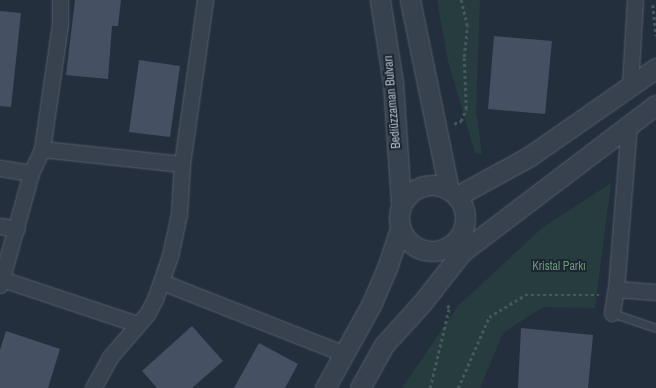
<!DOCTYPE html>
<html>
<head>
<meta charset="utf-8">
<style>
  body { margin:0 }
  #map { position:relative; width:656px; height:388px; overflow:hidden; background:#242f3e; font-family:"Archivo Narrow",sans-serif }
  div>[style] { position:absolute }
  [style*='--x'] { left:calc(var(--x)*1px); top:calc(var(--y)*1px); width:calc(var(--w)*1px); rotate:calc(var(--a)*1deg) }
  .green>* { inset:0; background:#263c3f }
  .building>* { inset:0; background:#455162 }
  .path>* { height:2.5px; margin-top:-1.25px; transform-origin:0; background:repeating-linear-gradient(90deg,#44595c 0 3px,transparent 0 6px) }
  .roads { filter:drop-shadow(0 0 1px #565f6c) drop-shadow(0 0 1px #565f6c) }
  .service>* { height:7px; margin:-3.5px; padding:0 3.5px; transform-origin:3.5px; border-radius:3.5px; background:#38414e }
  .minor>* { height:15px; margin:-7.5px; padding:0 7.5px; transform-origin:7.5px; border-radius:7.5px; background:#38414e }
  .tertiary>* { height:19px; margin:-9.5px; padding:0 9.5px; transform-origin:9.5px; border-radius:9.5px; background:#38414e }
  .tertiary>.ring { margin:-9.5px; padding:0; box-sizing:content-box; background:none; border:19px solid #38414e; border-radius:50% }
  span { translate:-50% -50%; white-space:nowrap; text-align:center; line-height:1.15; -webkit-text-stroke:4px #1d2633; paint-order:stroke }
  .street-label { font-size:12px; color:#b4bcc9 }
  .park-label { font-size:12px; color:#6b9a76 }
</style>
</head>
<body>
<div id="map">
  <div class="green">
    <div style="clip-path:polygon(437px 0,480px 0,476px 110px,482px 154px,475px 153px,448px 61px)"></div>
    <div style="clip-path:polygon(611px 183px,595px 308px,543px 307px,503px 333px,480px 388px,402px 388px,459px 305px,542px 228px)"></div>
  </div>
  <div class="building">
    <div style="clip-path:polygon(75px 0,121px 0,118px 26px,112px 26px,108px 79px,66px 75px)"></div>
    <div style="clip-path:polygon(0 11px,21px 13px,11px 107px,0 106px)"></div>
    <div style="clip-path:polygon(494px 36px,552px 41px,545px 114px,488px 109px)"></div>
    <div style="clip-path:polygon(139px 60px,180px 66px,170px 137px,129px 132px)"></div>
    <div style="clip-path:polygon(192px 326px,223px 361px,192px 388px,157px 388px,142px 371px)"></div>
    <div style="clip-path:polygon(521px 328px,593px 335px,588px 388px,518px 388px)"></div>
    <div style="clip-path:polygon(6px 331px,60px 349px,48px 388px,0 388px,0 350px)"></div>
    <div style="clip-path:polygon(259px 343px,298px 364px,285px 388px,234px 388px)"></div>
  </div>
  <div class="path">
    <div style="--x:653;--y:5;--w:31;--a:84"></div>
    <div style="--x:454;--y:124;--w:8;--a:-23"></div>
    <div style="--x:461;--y:121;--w:13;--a:-67"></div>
    <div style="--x:466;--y:109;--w:52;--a:-92.2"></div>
    <div style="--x:464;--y:57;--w:31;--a:-84"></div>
    <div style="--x:467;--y:26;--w:27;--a:-103"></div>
    <div style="--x:430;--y:388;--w:82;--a:-76.6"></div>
    <div style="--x:449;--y:308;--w:6;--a:-121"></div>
    <div style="--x:458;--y:388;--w:77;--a:-66.4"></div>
    <div style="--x:489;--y:317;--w:42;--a:-31.4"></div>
    <div style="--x:525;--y:295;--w:74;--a:0"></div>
  </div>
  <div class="roads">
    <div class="service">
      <div style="--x:612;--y:313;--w:46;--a:18.8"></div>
    </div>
    <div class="minor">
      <div style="--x:630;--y:86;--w:86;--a:-86.7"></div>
      <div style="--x:629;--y:124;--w:166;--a:94.5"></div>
      <div style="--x:616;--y:289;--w:40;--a:4.3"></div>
      <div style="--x:42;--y:149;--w:141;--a:6.1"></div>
      <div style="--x:0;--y:168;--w:31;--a:9"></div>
      <div style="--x:0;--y:226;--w:17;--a:10"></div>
      <div style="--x:2;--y:279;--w:142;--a:18.4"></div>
      <div style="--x:162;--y:282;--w:193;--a:21.5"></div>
      <div style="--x:0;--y:285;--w:116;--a:-74.5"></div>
      <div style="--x:31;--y:173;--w:26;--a:-65"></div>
      <div style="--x:42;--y:149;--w:126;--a:-81.8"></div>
      <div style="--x:60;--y:24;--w:24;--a:-90"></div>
      <div style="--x:612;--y:313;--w:24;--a:-81"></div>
      <div style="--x:93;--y:388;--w:35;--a:-61"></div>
      <div style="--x:110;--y:357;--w:57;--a:-49.3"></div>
      <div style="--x:147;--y:314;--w:17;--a:-62"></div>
      <div style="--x:155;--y:299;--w:46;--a:-70.8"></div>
      <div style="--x:170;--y:256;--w:43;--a:-77.9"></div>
      <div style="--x:179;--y:214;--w:50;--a:-86.6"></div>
      <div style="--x:182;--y:164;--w:166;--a:-82"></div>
    </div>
    <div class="tertiary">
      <div style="--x:380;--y:0;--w:84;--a:81.1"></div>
      <div style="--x:393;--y:83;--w:122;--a:86.2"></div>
      <div style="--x:410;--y:0;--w:194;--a:78.4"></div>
      <div class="ring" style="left:399px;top:185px;width:47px;height:47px"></div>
      <div style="--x:457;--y:196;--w:83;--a:-28.7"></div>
      <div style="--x:530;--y:156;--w:154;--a:-34.9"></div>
      <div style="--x:325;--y:388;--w:95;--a:-61"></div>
      <div style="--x:371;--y:305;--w:40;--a:-66.6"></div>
      <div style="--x:387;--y:268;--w:41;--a:-71.6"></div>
      <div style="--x:360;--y:388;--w:49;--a:-60.8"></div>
      <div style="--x:384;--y:345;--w:57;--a:-47.9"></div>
      <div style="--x:422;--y:303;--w:65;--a:-51.9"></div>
      <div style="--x:462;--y:252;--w:243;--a:-37.2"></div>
    </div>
  </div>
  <div class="street-label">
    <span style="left:393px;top:102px;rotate:-95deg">Bediüzzaman Bulvarı</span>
  </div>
  <div class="park-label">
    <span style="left:559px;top:267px">Kristal Parkı</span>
  </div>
</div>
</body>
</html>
